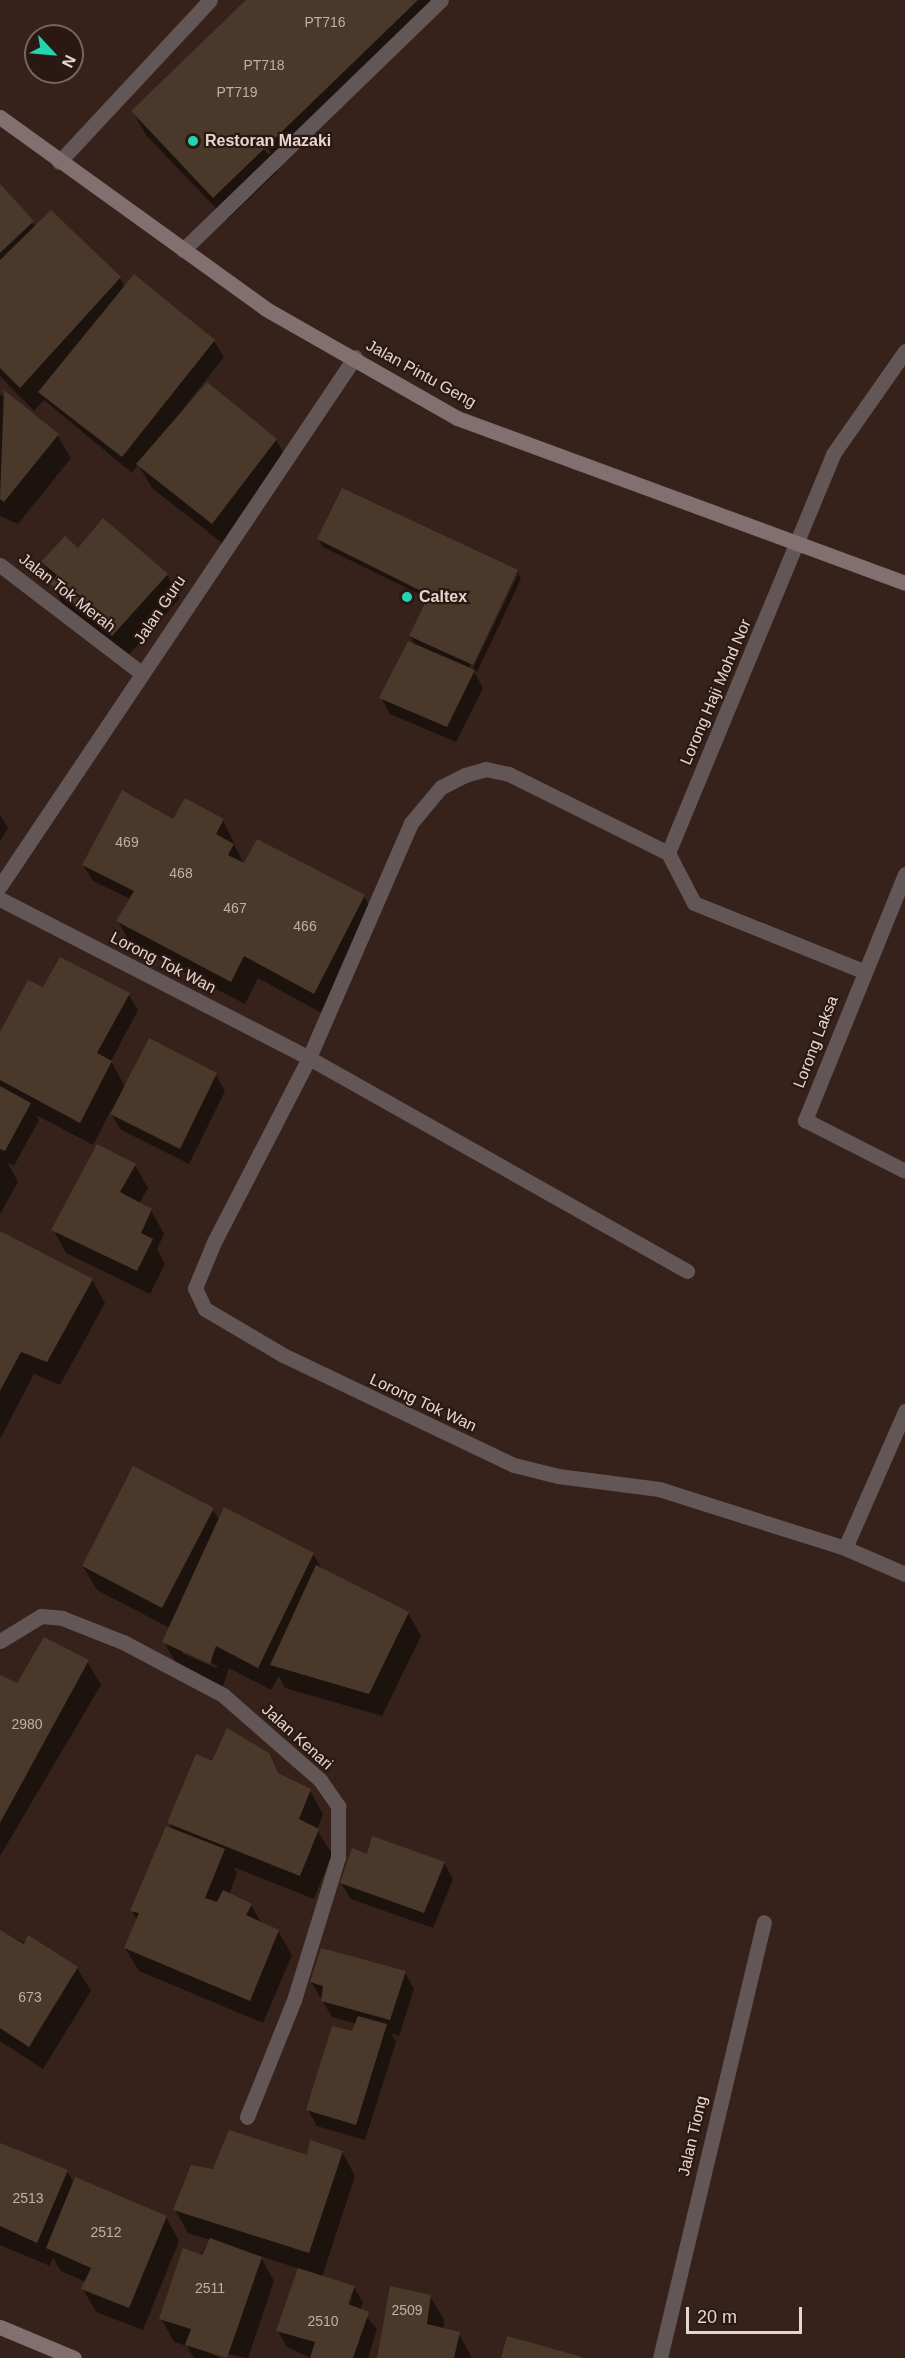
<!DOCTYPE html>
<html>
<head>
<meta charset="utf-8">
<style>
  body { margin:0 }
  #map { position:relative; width:905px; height:2358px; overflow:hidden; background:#36221b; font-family:Helvetica,sans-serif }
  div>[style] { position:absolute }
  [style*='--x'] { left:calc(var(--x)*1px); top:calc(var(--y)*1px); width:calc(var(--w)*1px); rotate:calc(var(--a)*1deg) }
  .shadow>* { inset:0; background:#0007 }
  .building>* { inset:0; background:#4a392a }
  .lane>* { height:15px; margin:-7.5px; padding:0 7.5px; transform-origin:7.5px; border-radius:7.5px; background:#625657 }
  .street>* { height:15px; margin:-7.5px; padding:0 7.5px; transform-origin:7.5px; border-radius:7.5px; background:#625657 }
  .secondary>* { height:15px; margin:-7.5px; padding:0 7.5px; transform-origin:7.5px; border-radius:7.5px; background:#827071 }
  .dots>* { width:16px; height:16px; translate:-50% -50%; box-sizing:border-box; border:3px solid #2c1812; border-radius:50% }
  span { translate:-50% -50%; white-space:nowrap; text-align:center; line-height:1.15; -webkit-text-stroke:4.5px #2c1812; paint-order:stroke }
  .number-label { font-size:14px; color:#beafa7 }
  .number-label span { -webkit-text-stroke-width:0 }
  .poi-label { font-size:16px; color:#e4d6d1; font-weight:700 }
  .left { translate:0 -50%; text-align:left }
  .street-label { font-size:16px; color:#e4d6d1 }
  .north { position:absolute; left:24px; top:24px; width:60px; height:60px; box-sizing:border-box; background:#2c1812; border:2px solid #76645e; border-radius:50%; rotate:116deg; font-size:16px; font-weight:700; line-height:24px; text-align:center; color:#e4d6d1 }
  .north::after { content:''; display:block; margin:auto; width:21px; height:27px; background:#20d5b0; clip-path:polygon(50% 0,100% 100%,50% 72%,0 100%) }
  .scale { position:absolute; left:686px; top:2307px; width:116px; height:27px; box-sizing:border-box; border:3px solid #e4d6d1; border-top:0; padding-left:8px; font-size:18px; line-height:21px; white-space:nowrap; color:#e4d6d1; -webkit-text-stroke:4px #2c1812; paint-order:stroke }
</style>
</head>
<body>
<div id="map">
  <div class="shadow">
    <div style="clip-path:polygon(evenodd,248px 0,444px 0,270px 160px,277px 172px,227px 220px,146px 135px,133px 112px,248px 0,192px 74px,196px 74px,271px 152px,269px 155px,192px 74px)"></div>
    <div style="clip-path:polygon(0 187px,36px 227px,120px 278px,125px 288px,134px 276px,214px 341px,224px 357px,184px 408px,276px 440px,289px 463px,226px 546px,152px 488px,138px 464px,132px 473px,44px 400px,34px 411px,0 376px)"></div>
    <div style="clip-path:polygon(0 394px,57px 435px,71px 458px,18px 524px,0 516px)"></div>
    <div style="clip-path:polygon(evenodd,318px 539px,517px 571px,521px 579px,477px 672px,473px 670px,483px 688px,456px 742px,390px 714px,381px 698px,416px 646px,410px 636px,429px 599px,323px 547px,318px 539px,514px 574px,518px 574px,471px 672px,468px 671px,514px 574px)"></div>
    <div style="clip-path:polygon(78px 550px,167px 575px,180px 598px,125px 659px,65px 608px,52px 584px,43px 563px)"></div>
    <div style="clip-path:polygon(0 814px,8px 828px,0 842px)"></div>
    <div style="clip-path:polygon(172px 820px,223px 820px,244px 865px,364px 896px,377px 919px,327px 1016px,258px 978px,245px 1004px,131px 945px,118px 921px,130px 899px,93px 881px,83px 865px)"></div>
    <div style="clip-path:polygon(44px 989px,128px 994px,138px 1010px,111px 1061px,125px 1087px,216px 1075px,225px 1091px,189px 1164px,121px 1130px,110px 1112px,93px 1145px,36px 1115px,39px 1120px,14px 1166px,7px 1162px,18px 1182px,0 1214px,0 1033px)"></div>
    <div style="clip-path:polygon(135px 1165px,148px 1188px,139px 1204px,151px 1210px,164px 1234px,157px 1249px,165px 1264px,150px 1294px,66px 1253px,53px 1229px)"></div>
    <div style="clip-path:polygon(0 1233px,92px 1280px,105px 1303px,60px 1385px,34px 1374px,0 1439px)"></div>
    <div style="clip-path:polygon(evenodd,212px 1509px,220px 1521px,313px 1554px,322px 1569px,408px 1613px,421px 1636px,382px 1716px,285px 1688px,279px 1676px,271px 1690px,229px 1668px,223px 1686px,177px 1665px,164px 1642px,170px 1628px,97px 1590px,83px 1566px,212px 1509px,182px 1649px,218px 1666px,216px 1668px,182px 1653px,182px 1649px)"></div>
    <div style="clip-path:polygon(87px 1661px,101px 1685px,0 1856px,0 1677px,18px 1685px)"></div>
    <div style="clip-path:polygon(268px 1755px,280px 1776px,310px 1791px,323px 1814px,317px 1830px,332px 1854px,314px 1899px,233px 1867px,237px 1873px,229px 1895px,251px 1905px,262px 1924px,278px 1931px,292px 1955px,263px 2023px,139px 1971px,125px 1948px,137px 1920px,132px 1911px,173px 1830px,169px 1823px,213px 1763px)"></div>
    <div style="clip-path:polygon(368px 1856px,444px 1863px,453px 1879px,433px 1928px,351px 1899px,341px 1883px)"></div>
    <div style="clip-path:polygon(0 1931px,77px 1968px,91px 1991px,43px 2069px,0 2041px)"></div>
    <div style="clip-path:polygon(405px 1973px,414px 1989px,399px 2036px,391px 2033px,396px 2042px,365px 2140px,317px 2126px,308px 2110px,357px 2024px,332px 2017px,311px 1982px)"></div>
    <div style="clip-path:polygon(0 2145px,67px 2171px,74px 2183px,166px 2217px,179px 2241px,143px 2330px,96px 2312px,83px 2289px,86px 2282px,61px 2271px,53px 2258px,50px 2266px,0 2245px)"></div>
    <div style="clip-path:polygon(evenodd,342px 2152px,355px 2176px,322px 2277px,354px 2287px,363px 2303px,360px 2310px,377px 2329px,368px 2358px,311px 2358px,287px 2347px,278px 2331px,300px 2269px,260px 2256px,274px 2281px,248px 2358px,202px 2349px,220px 2358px,194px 2358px,187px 2346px,174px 2342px,161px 2318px,210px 2240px,188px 2233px,175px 2210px,214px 2170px,342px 2152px,349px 2297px,352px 2297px,347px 2312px,349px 2297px)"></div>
    <div style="clip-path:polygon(430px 2296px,444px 2320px,443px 2330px,459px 2334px,472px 2358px,378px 2358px)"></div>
  </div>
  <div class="building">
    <div style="clip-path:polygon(246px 0,418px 0,213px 198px,131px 111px)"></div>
    <div style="clip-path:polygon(0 184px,34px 221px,0 253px)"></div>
    <div style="clip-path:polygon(51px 210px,121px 277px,20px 388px,0 368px,0 260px)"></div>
    <div style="clip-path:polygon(134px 274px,215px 340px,122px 457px,38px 392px)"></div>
    <div style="clip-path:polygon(207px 382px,277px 439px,212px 524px,136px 464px)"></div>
    <div style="clip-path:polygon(4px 390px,59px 434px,4px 502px,0 499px)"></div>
    <div style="clip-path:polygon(342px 488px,518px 570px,473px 665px,409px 636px,429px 595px,317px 539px)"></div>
    <div style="clip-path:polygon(103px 518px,168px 574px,112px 636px,50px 584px,57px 575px,41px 562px,65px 536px,78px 548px)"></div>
    <div style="clip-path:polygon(408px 641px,475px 670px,447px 727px,379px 698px)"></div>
    <div style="clip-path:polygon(122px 790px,173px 819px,185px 798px,224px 819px,216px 834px,234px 844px,228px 855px,244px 863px,257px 839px,365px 895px,314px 994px,244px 956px,231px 982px,116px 921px,134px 891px,82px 865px)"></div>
    <div style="clip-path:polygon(60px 957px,130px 993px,97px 1053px,112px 1061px,80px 1123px,0 1080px,0 1032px,28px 980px,43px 987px)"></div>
    <div style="clip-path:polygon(149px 1038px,217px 1073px,180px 1149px,110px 1114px)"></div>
    <div style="clip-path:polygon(0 1086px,31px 1103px,5px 1151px,0 1149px)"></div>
    <div style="clip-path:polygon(97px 1144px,136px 1164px,120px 1192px,152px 1209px,141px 1233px,153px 1239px,137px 1271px,51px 1230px)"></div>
    <div style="clip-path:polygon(0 1231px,93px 1279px,47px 1362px,21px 1352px,0 1391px)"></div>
    <div style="clip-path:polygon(133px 1466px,214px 1508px,162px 1608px,82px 1566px)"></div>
    <div style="clip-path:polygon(224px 1507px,314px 1553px,258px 1668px,216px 1646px,210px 1664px,162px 1642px)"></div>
    <div style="clip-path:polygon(316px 1565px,409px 1612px,369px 1694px,270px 1665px)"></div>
    <div style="clip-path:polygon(44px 1637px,89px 1660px,0 1823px,0 1675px,17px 1683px)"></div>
    <div style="clip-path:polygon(227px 1728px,269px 1753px,278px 1773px,311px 1789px,299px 1819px,319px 1829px,300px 1876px,167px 1823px,196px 1754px,212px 1761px)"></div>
    <div style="clip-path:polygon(166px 1826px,225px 1849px,205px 1898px,217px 1902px,223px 1890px,252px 1904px,246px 1915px,279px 1930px,250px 2001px,124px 1948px,139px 1913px,130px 1911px)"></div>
    <div style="clip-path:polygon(372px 1836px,445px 1862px,424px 1913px,340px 1883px,352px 1848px,367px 1854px)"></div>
    <div style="clip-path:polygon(0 1930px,24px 1944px,28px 1935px,78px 1967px,29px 2047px,0 2028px)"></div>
    <div style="clip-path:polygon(321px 1948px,406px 1971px,390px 2020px,321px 2001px,323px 1986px,310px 1982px)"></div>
    <div style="clip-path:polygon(358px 2016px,387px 2024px,356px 2125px,306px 2110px,332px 2026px,352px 2031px)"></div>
    <div style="clip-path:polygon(229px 2130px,307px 2155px,310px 2140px,343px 2151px,309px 2253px,173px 2210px,191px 2165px,213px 2169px)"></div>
    <div style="clip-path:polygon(0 2143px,68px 2170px,37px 2243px,0 2226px)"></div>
    <div style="clip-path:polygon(75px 2177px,167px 2216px,129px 2308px,81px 2289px,91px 2268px,46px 2248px)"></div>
    <div style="clip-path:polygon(210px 2238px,262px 2257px,227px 2358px,185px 2345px,191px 2329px,159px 2319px,183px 2248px,202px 2255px)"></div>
    <div style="clip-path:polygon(298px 2268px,355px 2286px,348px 2304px,369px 2312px,353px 2358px,310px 2358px,315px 2342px,276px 2331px)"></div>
    <div style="clip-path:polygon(390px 2286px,431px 2295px,427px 2324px,460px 2332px,454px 2358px,377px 2358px)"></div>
    <div style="clip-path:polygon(507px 2336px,582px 2357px,582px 2358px,501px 2358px)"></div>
  </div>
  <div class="lane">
    <div style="--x:183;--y:250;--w:359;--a:-44.1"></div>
  </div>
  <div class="street">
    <div style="--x:59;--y:162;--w:221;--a:-47"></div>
    <div style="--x:0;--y:565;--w:176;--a:37.4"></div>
    <div style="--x:668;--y:853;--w:432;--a:-67.5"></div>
    <div style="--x:833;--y:454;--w:126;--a:-55"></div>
    <div style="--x:905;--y:874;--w:266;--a:112.1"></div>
    <div style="--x:805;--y:1120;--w:112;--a:27"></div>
    <div style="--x:0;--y:886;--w:637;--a:-56.14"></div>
    <div style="--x:0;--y:899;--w:348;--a:27.2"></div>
    <div style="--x:309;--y:1058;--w:434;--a:29.4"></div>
    <div style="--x:863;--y:971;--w:182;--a:-158.1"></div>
    <div style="--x:694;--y:903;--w:56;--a:-117.5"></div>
    <div style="--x:668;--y:853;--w:178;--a:-153.6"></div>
    <div style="--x:509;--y:774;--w:24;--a:-168"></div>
    <div style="--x:486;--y:769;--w:22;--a:164"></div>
    <div style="--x:465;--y:775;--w:27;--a:153"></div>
    <div style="--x:441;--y:787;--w:47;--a:129.8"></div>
    <div style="--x:411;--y:823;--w:256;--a:113.5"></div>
    <div style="--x:309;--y:1058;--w:207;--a:117.3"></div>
    <div style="--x:214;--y:1242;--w:50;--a:112.4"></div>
    <div style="--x:195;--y:1288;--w:23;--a:65"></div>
    <div style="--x:205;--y:1309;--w:91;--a:30.5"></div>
    <div style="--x:283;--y:1355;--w:256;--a:25.5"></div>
    <div style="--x:514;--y:1465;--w:45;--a:14"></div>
    <div style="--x:558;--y:1476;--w:102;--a:7.3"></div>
    <div style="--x:659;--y:1489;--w:195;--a:17.6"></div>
    <div style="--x:845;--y:1548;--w:65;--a:23.4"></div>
    <div style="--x:845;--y:1548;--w:150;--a:-66.3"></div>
    <div style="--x:0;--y:1641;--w:48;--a:-31.4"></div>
    <div style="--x:41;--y:1616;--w:21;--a:5"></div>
    <div style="--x:62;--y:1618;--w:66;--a:21.5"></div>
    <div style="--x:123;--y:1642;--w:113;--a:27.9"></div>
    <div style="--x:223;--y:1695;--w:129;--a:41.2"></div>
    <div style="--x:320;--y:1780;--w:32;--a:55"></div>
    <div style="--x:338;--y:1806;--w:51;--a:90"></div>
    <div style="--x:338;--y:1857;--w:150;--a:107.1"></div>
    <div style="--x:294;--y:2000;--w:126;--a:111.9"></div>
    <div style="--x:660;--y:2358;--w:448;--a:-76.6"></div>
  </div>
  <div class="secondary">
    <div style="--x:0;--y:117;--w:328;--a:35.8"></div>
    <div style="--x:266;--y:309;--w:220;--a:29.7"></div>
    <div style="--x:457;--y:418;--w:477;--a:20.2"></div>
    <div style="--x:0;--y:2327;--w:80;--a:22.7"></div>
  </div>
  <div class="dots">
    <div style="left:193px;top:141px;background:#20d5b0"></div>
    <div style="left:407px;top:597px;background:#20d5b0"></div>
  </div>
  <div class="number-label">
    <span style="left:325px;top:22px">PT716</span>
    <span style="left:264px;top:65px">PT718</span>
    <span style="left:237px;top:92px">PT719</span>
    <span style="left:127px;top:842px">469</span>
    <span style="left:181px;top:873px">468</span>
    <span style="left:235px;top:908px">467</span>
    <span style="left:305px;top:926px">466</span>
    <span style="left:27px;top:1724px">2980</span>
    <span style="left:30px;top:1997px">673</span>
    <span style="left:28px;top:2198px">2513</span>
    <span style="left:106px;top:2232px">2512</span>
    <span style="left:210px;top:2288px">2511</span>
    <span style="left:407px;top:2310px">2509</span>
    <span style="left:323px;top:2321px">2510</span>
  </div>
  <div class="poi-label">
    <span class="left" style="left:205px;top:141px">Restoran Mazaki</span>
    <span class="left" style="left:419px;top:597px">Caltex</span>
  </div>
  <div class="street-label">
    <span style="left:421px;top:374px;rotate:29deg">Jalan Pintu Geng</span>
    <span style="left:67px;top:593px;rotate:38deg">Jalan Tok Merah</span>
    <span style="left:160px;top:610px;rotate:-56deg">Jalan Guru</span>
    <span style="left:716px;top:692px;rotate:-67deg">Lorong Haji Mohd Nor</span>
    <span style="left:163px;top:963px;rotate:27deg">Lorong Tok Wan</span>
    <span style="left:816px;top:1042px;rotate:-69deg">Lorong Laksa</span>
    <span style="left:423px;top:1403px;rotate:25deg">Lorong Tok Wan</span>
    <span style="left:297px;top:1737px;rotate:42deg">Jalan Kenari</span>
    <span style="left:693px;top:2136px;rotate:-77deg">Jalan Tiong</span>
  </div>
  <div class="north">N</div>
  <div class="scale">20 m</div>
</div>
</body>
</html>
